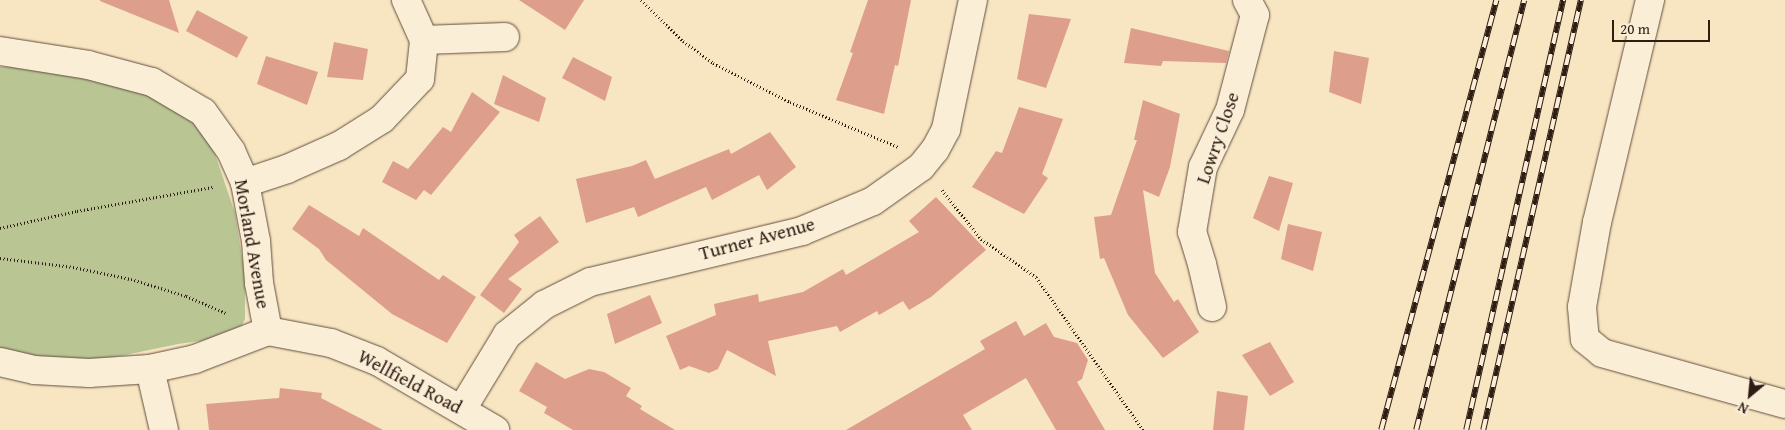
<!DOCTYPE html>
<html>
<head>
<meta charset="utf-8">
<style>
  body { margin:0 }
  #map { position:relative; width:1785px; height:430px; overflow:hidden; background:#f8e5c1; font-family:"Gentium Book Plus",serif }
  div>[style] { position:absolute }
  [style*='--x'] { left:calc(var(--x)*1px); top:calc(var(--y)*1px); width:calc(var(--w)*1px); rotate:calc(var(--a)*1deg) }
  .green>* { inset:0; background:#bac594 }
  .building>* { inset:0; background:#de9e8c }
  .path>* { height:3px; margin-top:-1.5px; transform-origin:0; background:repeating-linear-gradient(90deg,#2f1c13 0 1px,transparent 0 3.5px) }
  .roads { filter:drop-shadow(0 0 1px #614e3e) drop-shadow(0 0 1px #614e3e) }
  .minor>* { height:28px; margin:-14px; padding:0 14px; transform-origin:14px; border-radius:14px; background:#faeed7 }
  .rail>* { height:5.5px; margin-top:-2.75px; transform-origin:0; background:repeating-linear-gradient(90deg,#faeed7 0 11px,#2f1c13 0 22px); box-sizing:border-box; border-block:1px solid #2f1c13 }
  span { translate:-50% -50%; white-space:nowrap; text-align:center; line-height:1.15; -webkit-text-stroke:4.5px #faeed7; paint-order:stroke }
  .street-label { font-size:19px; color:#2f1c13 }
  .north { position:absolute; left:1725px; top:370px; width:50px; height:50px; -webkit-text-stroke:4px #faeed7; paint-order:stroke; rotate:208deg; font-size:14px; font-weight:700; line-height:20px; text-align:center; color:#2f1c13 }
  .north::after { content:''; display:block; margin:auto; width:18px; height:22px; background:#2f1c13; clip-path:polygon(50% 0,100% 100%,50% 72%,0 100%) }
  .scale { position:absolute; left:1612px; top:20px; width:98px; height:22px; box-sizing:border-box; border:2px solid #2f1c13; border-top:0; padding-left:6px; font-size:15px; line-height:18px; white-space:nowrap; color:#2f1c13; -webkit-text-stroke:4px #faeed7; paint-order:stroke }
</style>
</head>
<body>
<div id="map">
  <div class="green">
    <div style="clip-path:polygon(18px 66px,143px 89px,193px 117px,215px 154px,235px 213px,245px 275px,245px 319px,240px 330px,220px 338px,178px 344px,101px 360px,39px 359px,0 348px,0 67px)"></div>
  </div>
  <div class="building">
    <div style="clip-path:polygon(100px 0,169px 0,179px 33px,100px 1px)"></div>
    <div style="clip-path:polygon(519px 0,584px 0,565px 30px)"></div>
    <div style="clip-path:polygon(868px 0,911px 0,898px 66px,895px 65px,884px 114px,836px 100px,853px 53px,850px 52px)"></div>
    <div style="clip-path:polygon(197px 10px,248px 37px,237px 58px,186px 31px)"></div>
    <div style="clip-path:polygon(1029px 14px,1071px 19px,1046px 88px,1017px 79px)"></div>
    <div style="clip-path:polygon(1131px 28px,1229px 51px,1226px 63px,1163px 61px,1161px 66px,1124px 63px)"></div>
    <div style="clip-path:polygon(334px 42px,368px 49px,363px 80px,327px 77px)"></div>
    <div style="clip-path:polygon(1334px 51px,1369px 58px,1361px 104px,1329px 92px)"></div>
    <div style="clip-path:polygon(266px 56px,318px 72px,307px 105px,257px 84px)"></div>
    <div style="clip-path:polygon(573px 57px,612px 77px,605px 101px,562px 78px)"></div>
    <div style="clip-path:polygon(503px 75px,546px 98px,539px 122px,494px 104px)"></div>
    <div style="clip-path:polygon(472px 92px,500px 112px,431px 195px,424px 190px,416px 200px,382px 182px,393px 161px,408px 169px,443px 127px,451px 132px)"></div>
    <div style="clip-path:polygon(1143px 100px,1180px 114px,1170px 167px,1159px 197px,1143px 190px,1155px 273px,1174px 302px,1178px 299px,1199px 332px,1163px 358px,1128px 315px,1104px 258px,1100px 259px,1094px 217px,1111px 215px,1137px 140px,1134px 140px)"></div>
    <div style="clip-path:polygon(1019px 107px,1063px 119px,1042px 174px,1048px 178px,1024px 214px,972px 187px,996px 151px,1002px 153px)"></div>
    <div style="clip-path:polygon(770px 132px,796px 167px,767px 190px,759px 175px,712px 200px,706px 187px,638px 217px,634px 207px,586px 223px,576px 179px,632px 166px,646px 160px,655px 179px,729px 149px,731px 154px)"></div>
    <div style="clip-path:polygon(1269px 176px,1293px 183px,1279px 231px,1253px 218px)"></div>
    <div style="clip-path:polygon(936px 197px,986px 250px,931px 297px,909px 310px,903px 301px,879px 315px,877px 311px,840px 332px,837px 326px,768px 341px,776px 376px,727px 350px,718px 369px,709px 373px,689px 366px,680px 370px,666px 336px,716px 315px,714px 304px,758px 294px,759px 302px,803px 292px,843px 269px,846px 275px,919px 232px,909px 221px)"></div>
    <div style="clip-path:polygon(309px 205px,359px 236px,363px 228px,439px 280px,443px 275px,476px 297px,447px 343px,392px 314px,326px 260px,319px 249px,292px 229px)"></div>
    <div style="clip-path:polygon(540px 216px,559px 242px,508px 279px,522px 289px,504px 313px,480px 295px,519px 242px,514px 235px)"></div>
    <div style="clip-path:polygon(1288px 224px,1322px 232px,1313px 271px,1281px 259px)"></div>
    <div style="clip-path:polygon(650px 295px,662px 323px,615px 344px,607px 314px)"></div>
    <div style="clip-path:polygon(1016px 321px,1024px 336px,1046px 323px,1054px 337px,1077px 343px,1088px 360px,1082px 379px,1077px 382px,1105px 430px,1056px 430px,1026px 378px,963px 415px,972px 430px,846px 430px,985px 349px,980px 341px)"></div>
    <div style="clip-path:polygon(1270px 342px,1294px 382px,1270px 396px,1242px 355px)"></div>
    <div style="clip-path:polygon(536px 362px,565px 379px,589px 369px,604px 372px,631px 388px,626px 396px,642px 406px,640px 409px,675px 430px,573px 430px,544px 413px,547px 407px,519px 391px)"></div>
    <div style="clip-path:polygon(280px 388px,322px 393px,321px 398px,383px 430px,209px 430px,206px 404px,279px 398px)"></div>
    <div style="clip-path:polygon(1217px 391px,1248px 396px,1244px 430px,1213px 430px)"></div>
  </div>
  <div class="path">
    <div style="--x:641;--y:0;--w:59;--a:44.3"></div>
    <div style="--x:683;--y:41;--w:37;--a:36"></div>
    <div style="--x:713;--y:63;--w:86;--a:26.9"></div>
    <div style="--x:790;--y:102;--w:117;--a:22.6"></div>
    <div style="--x:942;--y:190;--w:63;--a:51.5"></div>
    <div style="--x:981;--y:239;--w:67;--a:34.6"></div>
    <div style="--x:1036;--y:277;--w:187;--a:55"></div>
    <div style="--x:0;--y:228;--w:79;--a:-12.4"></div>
    <div style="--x:77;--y:211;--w:138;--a:-10"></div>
    <div style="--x:0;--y:258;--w:74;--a:7"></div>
    <div style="--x:73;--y:267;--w:59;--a:11.7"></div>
    <div style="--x:131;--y:279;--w:58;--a:17.2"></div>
    <div style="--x:186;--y:296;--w:43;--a:23"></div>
  </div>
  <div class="roads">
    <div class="minor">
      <div style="--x:1650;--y:0;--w:228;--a:103.4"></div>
      <div style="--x:1597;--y:222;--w:86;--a:100"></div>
      <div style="--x:1582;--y:307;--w:32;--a:85"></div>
      <div style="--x:1585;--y:339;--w:22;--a:39"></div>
      <div style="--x:1602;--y:353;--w:190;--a:15.6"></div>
      <div style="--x:424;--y:40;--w:81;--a:-2.1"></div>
      <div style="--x:0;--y:51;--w:89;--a:9"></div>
      <div style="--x:88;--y:65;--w:66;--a:14.9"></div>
      <div style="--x:152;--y:82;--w:59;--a:30.5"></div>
      <div style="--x:203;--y:112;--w:48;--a:54.3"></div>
      <div style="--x:231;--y:151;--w:35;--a:66"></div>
      <div style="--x:245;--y:183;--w:59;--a:79.3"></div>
      <div style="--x:256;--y:241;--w:42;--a:85.9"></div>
      <div style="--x:259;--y:283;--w:49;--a:79.4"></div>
      <div style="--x:245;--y:183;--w:44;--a:-18.4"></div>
      <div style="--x:287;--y:169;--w:57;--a:-23.9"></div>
      <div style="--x:339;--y:146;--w:51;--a:-32.1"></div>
      <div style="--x:382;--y:119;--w:55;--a:-46.5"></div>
      <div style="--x:420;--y:79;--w:39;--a:-84"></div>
      <div style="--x:424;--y:40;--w:44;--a:-114.2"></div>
      <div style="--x:1212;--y:307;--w:44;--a:-103.1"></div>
      <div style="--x:1202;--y:264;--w:34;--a:-107"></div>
      <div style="--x:1192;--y:232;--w:66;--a:-80.4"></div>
      <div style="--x:1203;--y:167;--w:63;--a:-64.7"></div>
      <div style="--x:1230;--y:110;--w:98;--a:-75.3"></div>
      <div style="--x:1255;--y:15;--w:17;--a:-118"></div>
      <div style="--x:0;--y:362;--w:35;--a:13"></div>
      <div style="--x:34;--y:370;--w:55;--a:3.1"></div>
      <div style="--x:89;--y:373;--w:61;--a:-3.8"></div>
      <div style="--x:150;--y:369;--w:46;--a:-12.5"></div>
      <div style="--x:195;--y:359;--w:78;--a:-21"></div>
      <div style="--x:268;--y:331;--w:64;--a:10.8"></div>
      <div style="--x:331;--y:343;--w:49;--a:21.4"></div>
      <div style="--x:377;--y:361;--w:137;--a:30.3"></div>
      <div style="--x:150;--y:369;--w:63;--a:77.1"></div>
      <div style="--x:462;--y:409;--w:87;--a:-58.7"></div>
      <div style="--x:507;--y:335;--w:48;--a:-39"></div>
      <div style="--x:544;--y:305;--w:51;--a:-26.6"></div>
      <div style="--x:590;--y:282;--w:218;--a:-13.5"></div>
      <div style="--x:802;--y:231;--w:77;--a:-22.9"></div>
      <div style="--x:873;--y:201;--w:59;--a:-35.3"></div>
      <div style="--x:921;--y:167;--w:22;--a:-51"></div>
      <div style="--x:935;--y:150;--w:24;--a:-62"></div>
      <div style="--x:946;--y:129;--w:132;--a:-78.2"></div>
    </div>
  </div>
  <div class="rail">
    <div style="--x:1381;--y:430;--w:445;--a:-75"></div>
    <div style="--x:1416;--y:430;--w:443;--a:-75.9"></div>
    <div style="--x:1466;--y:430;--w:441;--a:-77.3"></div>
    <div style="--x:1483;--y:430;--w:441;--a:-77.2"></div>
  </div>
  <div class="street-label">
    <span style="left:1218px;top:138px;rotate:-71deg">Lowry Close</span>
    <span style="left:757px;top:239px;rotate:-15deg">Turner Avenue</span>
    <span style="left:252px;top:244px;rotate:80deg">Morland Avenue</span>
    <span style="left:410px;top:382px;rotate:28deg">Wellfield Road</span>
  </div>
  <div class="north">N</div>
  <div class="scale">20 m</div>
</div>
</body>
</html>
